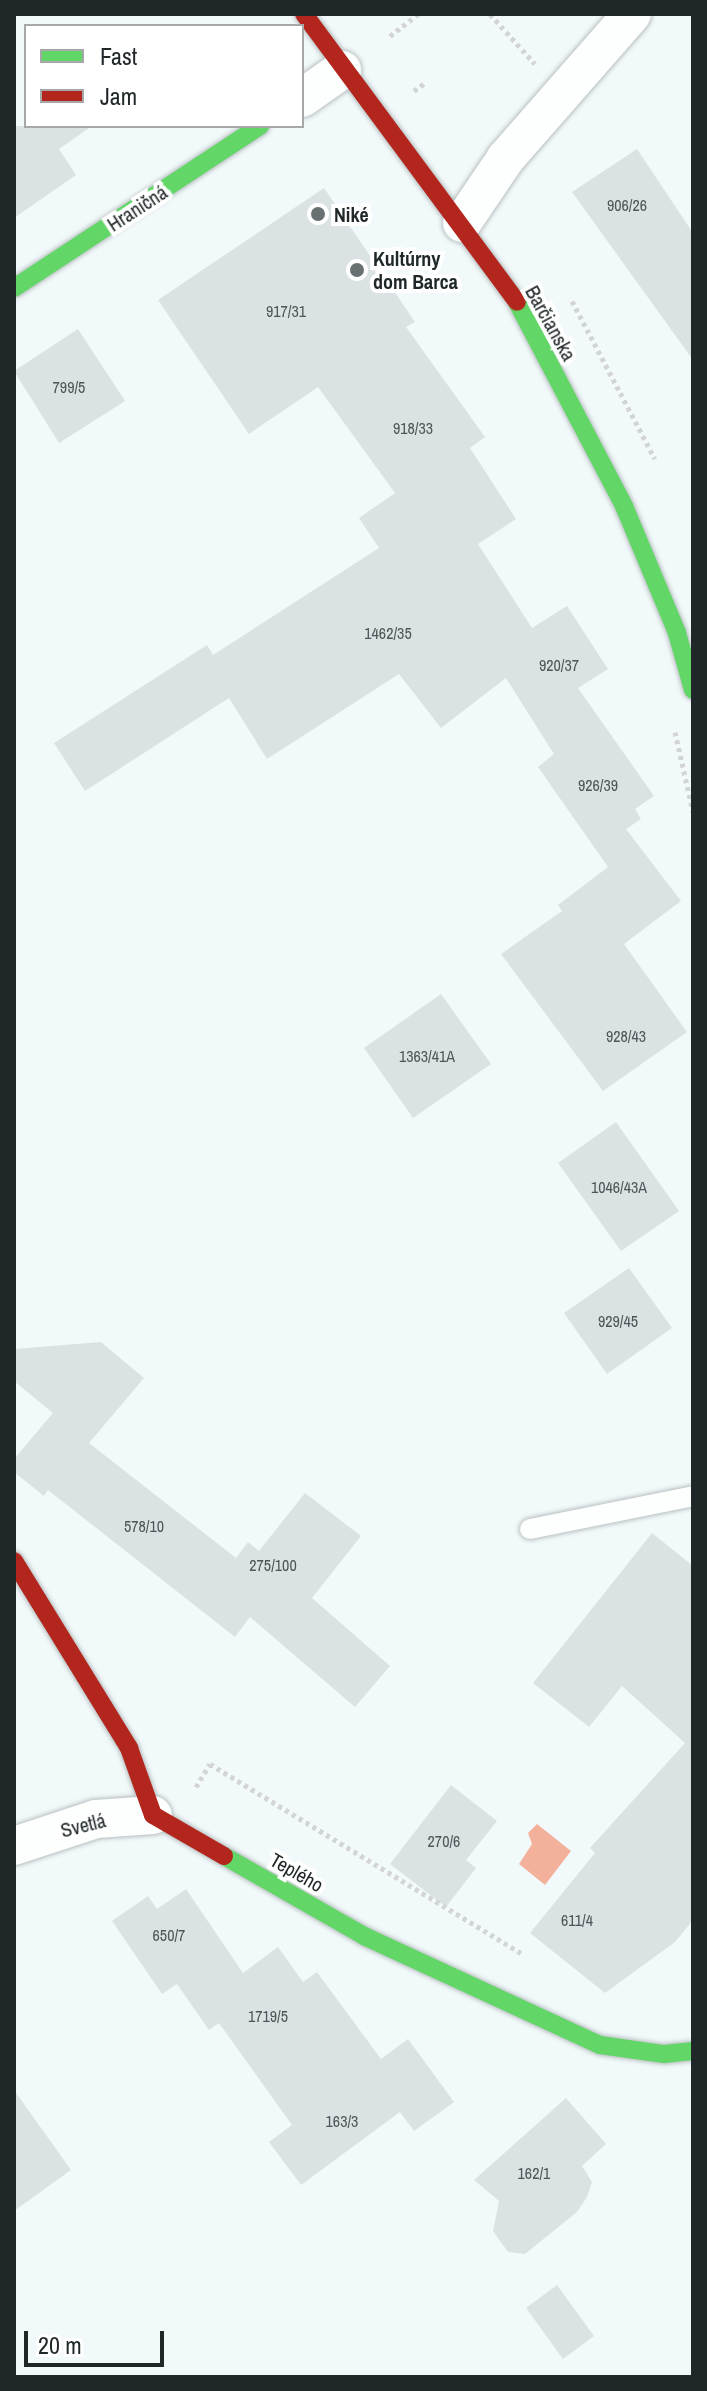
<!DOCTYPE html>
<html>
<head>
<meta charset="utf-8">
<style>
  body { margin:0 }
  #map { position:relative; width:707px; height:2391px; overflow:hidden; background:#f2f9fa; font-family:"Archivo Narrow",sans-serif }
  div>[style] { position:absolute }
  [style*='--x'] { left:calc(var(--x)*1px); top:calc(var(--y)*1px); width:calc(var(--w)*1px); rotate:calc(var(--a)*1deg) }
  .water>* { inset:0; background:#f3b19b }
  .building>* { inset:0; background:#dbe2e4 }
  .path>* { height:5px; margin-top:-2.5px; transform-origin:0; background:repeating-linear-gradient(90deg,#d3d4d5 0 4px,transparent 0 8px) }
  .roads { filter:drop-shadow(0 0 2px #b9c0c1) drop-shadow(0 0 2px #b9c0c1) }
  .lane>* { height:20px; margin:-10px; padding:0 10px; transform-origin:10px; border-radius:10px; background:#fdfefe }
  .street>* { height:38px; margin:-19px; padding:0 19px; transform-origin:19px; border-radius:19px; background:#fdfefe }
  .fast>* { height:18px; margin:-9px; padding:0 9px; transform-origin:9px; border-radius:9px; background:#63d668 }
  .jam>* { height:18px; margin:-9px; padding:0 9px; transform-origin:9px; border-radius:9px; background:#b3261e }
  .dots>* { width:22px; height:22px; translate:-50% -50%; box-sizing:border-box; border:4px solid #fff; border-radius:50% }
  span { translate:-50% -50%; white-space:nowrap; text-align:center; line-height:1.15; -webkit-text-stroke:8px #fff; paint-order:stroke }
  .number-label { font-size:16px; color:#4e5657 }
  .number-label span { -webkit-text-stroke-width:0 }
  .street-label { font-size:20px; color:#1f2728 }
  .poi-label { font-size:20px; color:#1f2728; font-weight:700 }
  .left { translate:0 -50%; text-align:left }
  .frame { position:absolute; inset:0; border:16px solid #1f2728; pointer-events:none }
  .legend { position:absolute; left:24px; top:24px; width:280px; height:104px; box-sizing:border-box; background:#fff; border:2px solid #a5a9a9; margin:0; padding:10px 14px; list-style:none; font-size:24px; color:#1f2728 }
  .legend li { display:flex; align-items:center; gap:16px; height:40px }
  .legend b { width:40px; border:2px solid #a5a9a9 }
  .scale { position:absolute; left:24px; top:2331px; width:140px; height:36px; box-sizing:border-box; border:4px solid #1f2728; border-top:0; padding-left:10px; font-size:24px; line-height:28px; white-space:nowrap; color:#1f2728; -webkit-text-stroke:6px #fff; paint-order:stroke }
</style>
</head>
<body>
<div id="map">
  <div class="water">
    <div style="clip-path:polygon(537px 1824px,571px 1851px,545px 1885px,519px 1864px,532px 1844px,528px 1833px)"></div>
  </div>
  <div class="building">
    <div style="clip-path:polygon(14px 126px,92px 126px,59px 149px,76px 175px,14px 218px)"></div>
    <div style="clip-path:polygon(637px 149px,693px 233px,693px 360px,572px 192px)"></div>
    <div style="clip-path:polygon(324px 188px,415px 322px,406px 327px,485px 437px,470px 448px,516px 519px,478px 544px,532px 628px,567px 606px,608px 669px,578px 688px,654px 796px,635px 809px,641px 819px,626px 829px,681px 901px,624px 944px,687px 1032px,603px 1091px,501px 954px,562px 911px,558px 905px,608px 867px,538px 767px,554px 754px,506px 678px,441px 728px,399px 674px,267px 759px,229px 698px,85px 791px,54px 743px,207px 645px,213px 655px,379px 548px,359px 518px,395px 493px,318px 387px,249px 434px,158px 300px)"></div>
    <div style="clip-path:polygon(78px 329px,125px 401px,59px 443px,14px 371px)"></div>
    <div style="clip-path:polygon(441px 994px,491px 1064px,413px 1118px,364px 1048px)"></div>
    <div style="clip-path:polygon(616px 1122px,679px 1211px,621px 1251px,558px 1163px)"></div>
    <div style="clip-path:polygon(629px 1268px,672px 1328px,607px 1374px,564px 1313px)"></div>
    <div style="clip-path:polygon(101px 1342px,144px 1378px,89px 1443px,236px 1558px,248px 1542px,259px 1551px,305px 1493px,361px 1536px,312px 1598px,390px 1666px,355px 1707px,250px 1617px,235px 1637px,48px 1490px,44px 1496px,14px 1472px,14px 1459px,53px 1413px,14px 1381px,14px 1349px)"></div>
    <div style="clip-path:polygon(652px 1533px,693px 1566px,693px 1920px,675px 1942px,605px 1993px,530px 1933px,595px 1853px,590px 1848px,685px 1743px,622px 1686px,589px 1727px,533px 1683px)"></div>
    <div style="clip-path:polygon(451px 1785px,497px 1821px,466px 1860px,476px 1868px,446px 1907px,390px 1864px)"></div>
    <div style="clip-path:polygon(186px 1889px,243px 1973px,278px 1947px,303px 1982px,317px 1972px,381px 2059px,408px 2039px,454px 2102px,414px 2131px,400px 2112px,301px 2185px,269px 2142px,292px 2125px,219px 2023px,209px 2030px,177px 1984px,162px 1994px,112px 1921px,148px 1896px,157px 1909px)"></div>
    <div style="clip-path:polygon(14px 2090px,71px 2170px,14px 2211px)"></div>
    <div style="clip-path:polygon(566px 2098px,606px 2144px,582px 2166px,592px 2182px,587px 2197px,577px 2212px,525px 2254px,508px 2252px,493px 2231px,499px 2201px,474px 2180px)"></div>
    <div style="clip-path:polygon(557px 2285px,594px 2336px,563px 2359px,526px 2308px)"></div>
  </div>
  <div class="path">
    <div style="--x:490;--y:14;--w:67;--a:48"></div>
    <div style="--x:390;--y:36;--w:36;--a:-38"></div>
    <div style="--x:414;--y:91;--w:15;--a:-37"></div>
    <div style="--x:572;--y:301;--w:178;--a:62.3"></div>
    <div style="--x:675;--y:732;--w:82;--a:77.3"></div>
    <div style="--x:196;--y:1787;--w:27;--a:-59"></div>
    <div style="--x:210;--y:1764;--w:368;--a:31.3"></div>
  </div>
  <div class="roads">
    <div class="lane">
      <div style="--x:530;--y:1529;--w:166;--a:-11.4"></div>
    </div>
    <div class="street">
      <div style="--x:302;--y:98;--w:49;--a:-35"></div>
      <div style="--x:462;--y:223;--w:78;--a:-55.9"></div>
      <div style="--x:506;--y:158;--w:191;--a:-48.8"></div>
      <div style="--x:14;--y:1846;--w:86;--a:-18.2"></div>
      <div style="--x:96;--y:1819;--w:57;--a:-4"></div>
    </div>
    <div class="fast">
      <div style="--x:14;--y:288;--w:295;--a:-33.4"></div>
      <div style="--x:517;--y:302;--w:230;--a:62.3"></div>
      <div style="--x:624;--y:506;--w:138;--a:67.3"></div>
      <div style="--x:677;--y:633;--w:59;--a:74.3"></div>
      <div style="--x:224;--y:1856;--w:161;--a:29.7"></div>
      <div style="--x:364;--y:1936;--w:260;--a:24.8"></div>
      <div style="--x:600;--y:2045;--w:65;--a:8"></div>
      <div style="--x:664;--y:2054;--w:29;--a:-6"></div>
    </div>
    <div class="jam">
      <div style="--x:304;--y:14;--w:358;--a:53.5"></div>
      <div style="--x:14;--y:1561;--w:220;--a:58.4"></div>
      <div style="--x:129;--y:1748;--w:71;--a:70.3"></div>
      <div style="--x:153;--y:1815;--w:82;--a:30"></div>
    </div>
  </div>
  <div class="dots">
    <div style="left:318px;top:214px;background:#697072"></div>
    <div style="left:357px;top:270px;background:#697072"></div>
  </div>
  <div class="number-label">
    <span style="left:627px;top:205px">906/26</span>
    <span style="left:286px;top:311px">917/31</span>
    <span style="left:69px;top:387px">799/5</span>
    <span style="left:413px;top:428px">918/33</span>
    <span style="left:388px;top:633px">1462/35</span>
    <span style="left:559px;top:665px">920/37</span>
    <span style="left:598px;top:785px">926/39</span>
    <span style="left:626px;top:1036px">928/43</span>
    <span style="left:427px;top:1056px">1363/41A</span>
    <span style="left:619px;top:1187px">1046/43A</span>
    <span style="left:618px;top:1321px">929/45</span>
    <span style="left:144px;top:1526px">578/10</span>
    <span style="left:273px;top:1565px">275/100</span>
    <span style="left:444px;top:1841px">270/6</span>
    <span style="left:577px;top:1920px">611/4</span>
    <span style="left:169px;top:1935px">650/7</span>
    <span style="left:268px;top:2016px">1719/5</span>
    <span style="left:342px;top:2121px">163/3</span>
    <span style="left:534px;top:2173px">162/1</span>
  </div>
  <div class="street-label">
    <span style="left:137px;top:208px;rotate:-33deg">Hraničná</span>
    <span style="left:551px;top:323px;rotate:61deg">Barčianska</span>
    <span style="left:83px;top:1825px;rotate:-14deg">Svetlá</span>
    <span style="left:297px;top:1872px;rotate:30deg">Teplého</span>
  </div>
  <div class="poi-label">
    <span class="left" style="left:334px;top:214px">Niké</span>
    <span class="left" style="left:373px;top:270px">Kultúrny<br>dom Barca</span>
  </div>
  <div class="frame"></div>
  <ul class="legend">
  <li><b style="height:10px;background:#63d668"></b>Fast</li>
  <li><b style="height:10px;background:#b3261e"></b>Jam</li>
  </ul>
  <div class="scale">20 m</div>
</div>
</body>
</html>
